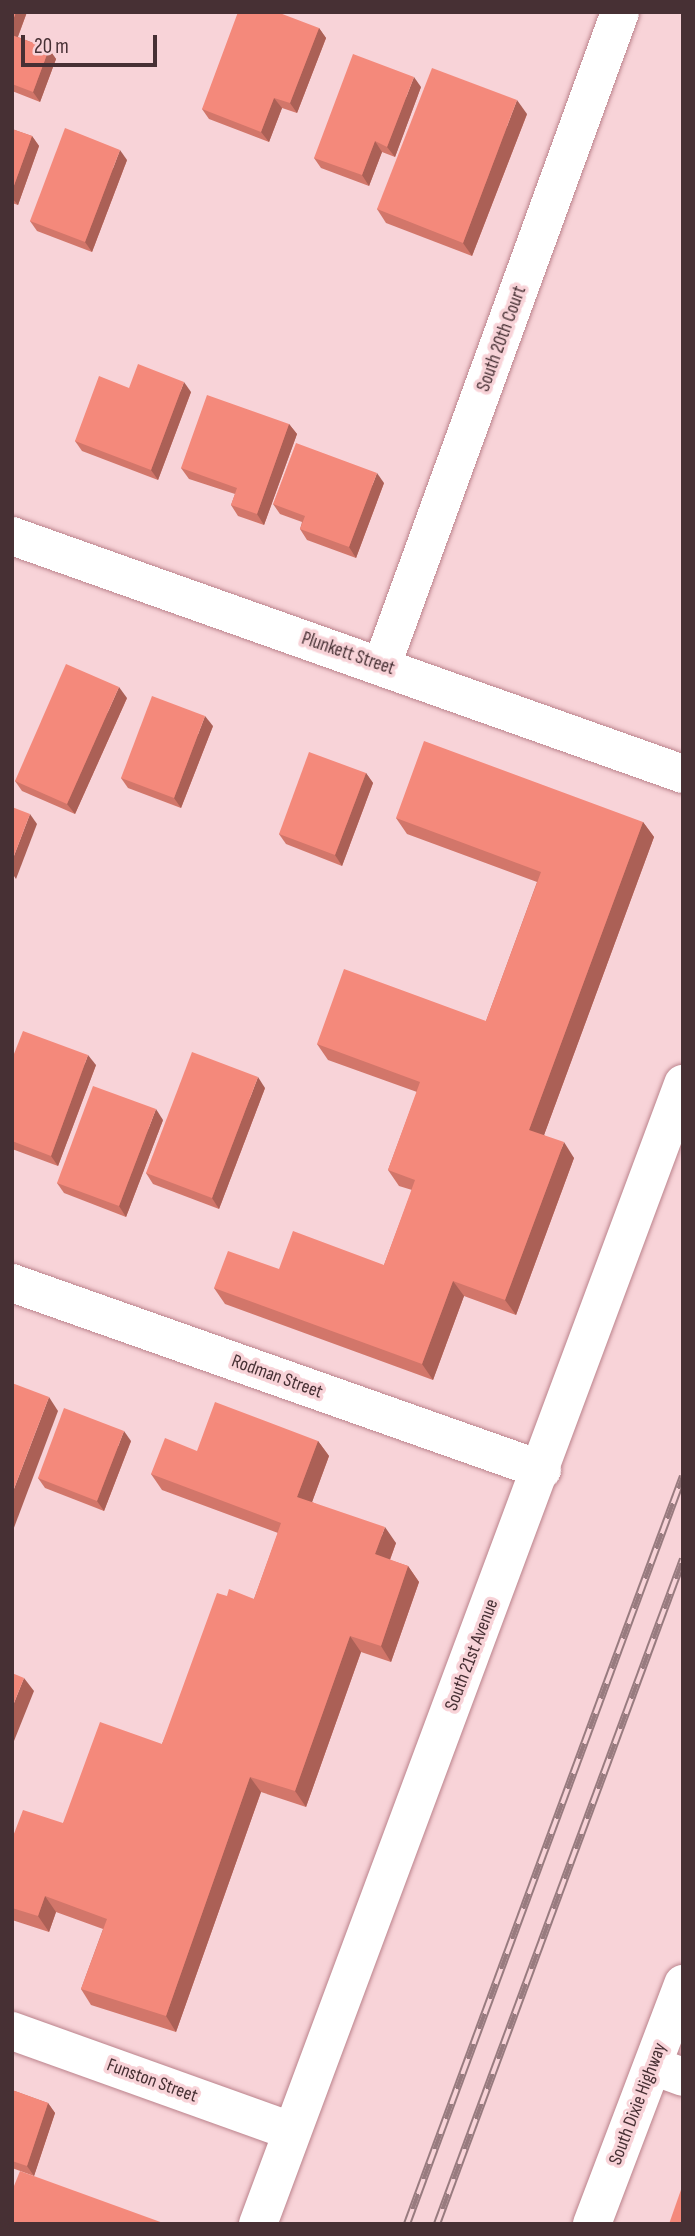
<!DOCTYPE html>
<html>
<head>
<meta charset="utf-8">
<style>
  body { margin:0 }
  #map { position:relative; width:695px; height:2236px; overflow:hidden; background:#f8d3d8; font-family:"Sofia Sans Condensed",sans-serif }
  div>[style] { position:absolute }
  [style*='--x'] { left:calc(var(--x)*1px); top:calc(var(--y)*1px); width:calc(var(--w)*1px); rotate:calc(var(--a)*1deg) }
  .roads { filter:drop-shadow(0 0 2px #bb838c) drop-shadow(0 0 2px #bb838c) }
  .minor>* { height:38px; margin:-19px; padding:0 19px; transform-origin:19px; border-radius:19px; background:#fff }
  .major>* { height:38px; margin:-19px; padding:0 19px; transform-origin:19px; border-radius:19px; background:#fff }
  .rail>* { height:8px; margin-top:-4px; transform-origin:0; background:repeating-linear-gradient(90deg,#f8d3d8 0 16px,#987b7f 0 32px); box-sizing:border-box; border-block:2px solid #987b7f }
  .wall>* { inset:0; background:#d2766a }
  .shaded-wall>* { inset:0; background:#ab6056 }
  .building>* { inset:0; background:#f4897b }
  span { translate:-50% -50%; white-space:nowrap; text-align:center; line-height:1.15; -webkit-text-stroke:7px #f8d3d8; paint-order:stroke }
  .street-label { font-size:19px; color:#473034 }
  .frame { position:absolute; inset:0; border:14px solid #473034; pointer-events:none }
  .scale { position:absolute; left:21px; top:35px; width:136px; height:32px; box-sizing:border-box; border:4px solid #473034; border-top:0; padding-left:9px; font-size:21px; line-height:24px; white-space:nowrap; color:#473034; -webkit-text-stroke:5px #f8d3d8; paint-order:stroke }
</style>
</head>
<body>
<div id="map">
  <div class="roads">
    <div class="minor">
      <div style="--x:12;--y:536;--w:712;--a:19.53"></div>
      <div style="--x:382;--y:665;--w:695;--a:-69.97"></div>
      <div style="--x:12;--y:1283;--w:562;--a:19.43"></div>
      <div style="--x:12;--y:2031;--w:297;--a:19.7"></div>
      <div style="--x:653;--y:2066;--w:32;--a:20"></div>
    </div>
    <div class="major">
      <div style="--x:258;--y:2224;--w:1217;--a:-69.55"></div>
      <div style="--x:592;--y:2224;--w:257;--a:-69.2"></div>
    </div>
  </div>
  <div class="rail">
    <div style="--x:407;--y:2224;--w:797;--a:-69.75"></div>
    <div style="--x:437;--y:2224;--w:709;--a:-69.7"></div>
  </div>
  <div class="wall">
    <div style="clip-path:polygon(12px 12px,27px 12px,18px 37px,49px 49px,56px 59px,40px 102px,12px 91px)"></div>
    <div style="clip-path:polygon(319px 28px,326px 38px,297px 113px,282px 108px,269px 142px,209px 119px,202px 109px)"></div>
    <div style="clip-path:polygon(421px 87px,395px 157px,382px 152px,369px 186px,321px 168px,314px 158px)"></div>
    <div style="clip-path:polygon(527px 114px,472px 256px,386px 223px,377px 209px)"></div>
    <div style="clip-path:polygon(12px 129px,32px 136px,39px 146px,18px 205px,12px 203px)"></div>
    <div style="clip-path:polygon(127px 160px,92px 252px,37px 231px,30px 221px)"></div>
    <div style="clip-path:polygon(129px 388px,191px 392px,158px 480px,82px 451px,75px 441px)"></div>
    <div style="clip-path:polygon(289px 424px,297px 434px,264px 525px,238px 516px,231px 505px,235px 494px,189px 479px,181px 468px)"></div>
    <div style="clip-path:polygon(384px 483px,356px 558px,307px 540px,300px 529px,302px 522px,280px 514px,273px 504px)"></div>
    <div style="clip-path:polygon(127px 698px,75px 814px,22px 791px,15px 781px)"></div>
    <div style="clip-path:polygon(213px 726px,181px 808px,128px 788px,121px 778px)"></div>
    <div style="clip-path:polygon(366px 773px,373px 783px,342px 866px,286px 844px,279px 834px)"></div>
    <div style="clip-path:polygon(396px 818px,643px 822px,654px 837px,544px 1135px,574px 1158px,516px 1315px,464px 1296px,433px 1380px,225px 1304px,214px 1288px,279px 1269px,384px 1265px,412px 1190px,399px 1186px,388px 1170px,417px 1092px,328px 1060px,317px 1044px,486px 1021px,537px 882px,407px 834px)"></div>
    <div style="clip-path:polygon(12px 1059px,96px 1065px,58px 1166px,12px 1149px)"></div>
    <div style="clip-path:polygon(265px 1088px,219px 1209px,153px 1184px,146px 1173px)"></div>
    <div style="clip-path:polygon(163px 1120px,126px 1217px,64px 1193px,57px 1183px)"></div>
    <div style="clip-path:polygon(131px 1441px,104px 1511px,45px 1488px,38px 1478px)"></div>
    <div style="clip-path:polygon(318px 1441px,329px 1456px,312px 1502px,396px 1543px,390px 1560px,408px 1566px,419px 1582px,391px 1662px,361px 1652px,306px 1807px,261px 1792px,176px 2032px,91px 2005px,81px 1989px,103px 1929px,56px 1912px,49px 1932px,12px 1920px,12px 1839px,63px 1823px,162px 1744px,227px 1596px,254px 1599px,278px 1533px,162px 1490px,151px 1474px,197px 1451px)"></div>
    <div style="clip-path:polygon(12px 2090px,48px 2103px,55px 2113px,34px 2176px,12px 2168px)"></div>
  </div>
  <div class="shaded-wall">
    <div style="clip-path:polygon(16px 12px,27px 12px,15px 44px,12px 39px,12px 23px)"></div>
    <div style="clip-path:polygon(319px 28px,326px 38px,297px 113px,290px 103px)"></div>
    <div style="clip-path:polygon(49px 49px,56px 59px,40px 102px,33px 92px)"></div>
    <div style="clip-path:polygon(414px 77px,421px 87px,395px 157px,387px 147px)"></div>
    <div style="clip-path:polygon(274px 98px,282px 108px,269px 142px,261px 132px)"></div>
    <div style="clip-path:polygon(517px 100px,527px 114px,472px 256px,463px 243px)"></div>
    <div style="clip-path:polygon(32px 136px,39px 146px,18px 205px,12px 198px,12px 191px)"></div>
    <div style="clip-path:polygon(375px 141px,382px 152px,369px 186px,362px 175px)"></div>
    <div style="clip-path:polygon(120px 150px,127px 160px,92px 252px,85px 242px)"></div>
    <div style="clip-path:polygon(184px 382px,191px 392px,158px 480px,151px 470px)"></div>
    <div style="clip-path:polygon(289px 424px,297px 434px,264px 525px,257px 514px)"></div>
    <div style="clip-path:polygon(377px 473px,384px 483px,356px 558px,349px 547px)"></div>
    <div style="clip-path:polygon(119px 687px,127px 698px,75px 814px,67px 804px)"></div>
    <div style="clip-path:polygon(205px 716px,213px 726px,181px 808px,174px 798px)"></div>
    <div style="clip-path:polygon(366px 773px,373px 783px,342px 866px,335px 855px)"></div>
    <div style="clip-path:polygon(30px 814px,37px 824px,16px 879px,12px 873px,12px 861px)"></div>
    <div style="clip-path:polygon(643px 822px,654px 837px,540px 1146px,529px 1130px)"></div>
    <div style="clip-path:polygon(88px 1055px,96px 1065px,58px 1166px,51px 1156px)"></div>
    <div style="clip-path:polygon(258px 1077px,265px 1088px,219px 1209px,212px 1198px)"></div>
    <div style="clip-path:polygon(156px 1109px,163px 1120px,126px 1217px,119px 1206px)"></div>
    <div style="clip-path:polygon(564px 1142px,574px 1158px,516px 1315px,505px 1300px)"></div>
    <div style="clip-path:polygon(453px 1281px,464px 1296px,433px 1380px,422px 1364px)"></div>
    <div style="clip-path:polygon(49px 1397px,58px 1411px,12px 1533px,12px 1494px)"></div>
    <div style="clip-path:polygon(124px 1431px,131px 1441px,104px 1511px,97px 1501px)"></div>
    <div style="clip-path:polygon(318px 1441px,329px 1456px,308px 1513px,297px 1497px)"></div>
    <div style="clip-path:polygon(385px 1527px,396px 1543px,386px 1570px,375px 1554px)"></div>
    <div style="clip-path:polygon(408px 1566px,419px 1582px,391px 1662px,381px 1646px)"></div>
    <div style="clip-path:polygon(350px 1636px,361px 1652px,306px 1807px,295px 1791px)"></div>
    <div style="clip-path:polygon(24px 1678px,34px 1691px,12px 1746px,12px 1708px)"></div>
    <div style="clip-path:polygon(250px 1777px,261px 1792px,176px 2032px,166px 2016px)"></div>
    <div style="clip-path:polygon(45px 1896px,56px 1912px,49px 1932px,38px 1916px)"></div>
    <div style="clip-path:polygon(48px 2103px,55px 2113px,34px 2176px,27px 2166px)"></div>
  </div>
  <div class="building">
    <div style="clip-path:polygon(12px 12px,16px 12px,12px 23px)"></div>
    <div style="clip-path:polygon(238px 12px,277px 12px,319px 28px,290px 103px,274px 98px,261px 132px,202px 109px)"></div>
    <div style="clip-path:polygon(12px 35px,49px 49px,33px 92px,12px 84px)"></div>
    <div style="clip-path:polygon(353px 54px,414px 77px,387px 147px,375px 141px,362px 175px,314px 158px)"></div>
    <div style="clip-path:polygon(432px 68px,517px 100px,463px 243px,377px 209px)"></div>
    <div style="clip-path:polygon(65px 128px,120px 150px,85px 242px,30px 221px)"></div>
    <div style="clip-path:polygon(12px 129px,32px 136px,12px 191px)"></div>
    <div style="clip-path:polygon(138px 364px,184px 382px,151px 470px,75px 441px,99px 376px,129px 388px)"></div>
    <div style="clip-path:polygon(207px 395px,289px 424px,257px 514px,231px 505px,237px 488px,181px 468px)"></div>
    <div style="clip-path:polygon(296px 443px,377px 473px,349px 547px,300px 529px,305px 516px,273px 504px)"></div>
    <div style="clip-path:polygon(66px 664px,119px 687px,67px 804px,15px 781px)"></div>
    <div style="clip-path:polygon(152px 696px,205px 716px,174px 798px,121px 778px)"></div>
    <div style="clip-path:polygon(424px 741px,643px 822px,529px 1130px,564px 1142px,505px 1300px,453px 1281px,422px 1364px,214px 1288px,228px 1251px,279px 1269px,293px 1231px,384px 1265px,415px 1180px,388px 1170px,420px 1082px,317px 1044px,344px 969px,486px 1021px,541px 872px,396px 818px)"></div>
    <div style="clip-path:polygon(309px 752px,366px 773px,335px 855px,279px 834px)"></div>
    <div style="clip-path:polygon(12px 807px,30px 814px,12px 861px)"></div>
    <div style="clip-path:polygon(23px 1031px,88px 1055px,51px 1156px,12px 1141px,12px 1059px)"></div>
    <div style="clip-path:polygon(192px 1052px,258px 1077px,212px 1198px,146px 1173px)"></div>
    <div style="clip-path:polygon(93px 1086px,156px 1109px,119px 1206px,57px 1183px)"></div>
    <div style="clip-path:polygon(12px 1383px,49px 1397px,12px 1494px)"></div>
    <div style="clip-path:polygon(215px 1402px,318px 1441px,297px 1497px,385px 1527px,375px 1554px,408px 1566px,381px 1646px,350px 1636px,295px 1791px,250px 1777px,166px 2016px,81px 1989px,107px 1919px,45px 1896px,38px 1916px,12px 1908px,12px 1839px,23px 1810px,63px 1823px,100px 1722px,162px 1744px,217px 1593px,227px 1596px,229px 1589px,254px 1599px,281px 1523px,151px 1474px,165px 1438px,197px 1451px)"></div>
    <div style="clip-path:polygon(64px 1408px,124px 1431px,97px 1501px,38px 1478px)"></div>
    <div style="clip-path:polygon(12px 1673px,24px 1678px,12px 1708px)"></div>
    <div style="clip-path:polygon(12px 2090px,48px 2103px,27px 2166px,12px 2161px)"></div>
    <div style="clip-path:polygon(20px 2171px,166px 2224px,12px 2224px,12px 2191px)"></div>
    <div style="clip-path:polygon(683px 2184px,683px 2224px,669px 2224px)"></div>
  </div>
  <div class="street-label">
    <span style="left:502px;top:339px;rotate:-70deg">South 20th Court</span>
    <span style="left:348px;top:654px;rotate:19deg">Plunkett Street</span>
    <span style="left:277px;top:1377px;rotate:20deg">Rodman Street</span>
    <span style="left:472px;top:1655px;rotate:-69deg">South 21st Avenue</span>
    <span style="left:152px;top:2081px;rotate:20deg">Funston Street</span>
    <span style="left:638px;top:2104px;rotate:-69deg">South Dixie Highway</span>
  </div>
  <div class="frame"></div>
  <div class="scale">20 m</div>
</div>
</body>
</html>
